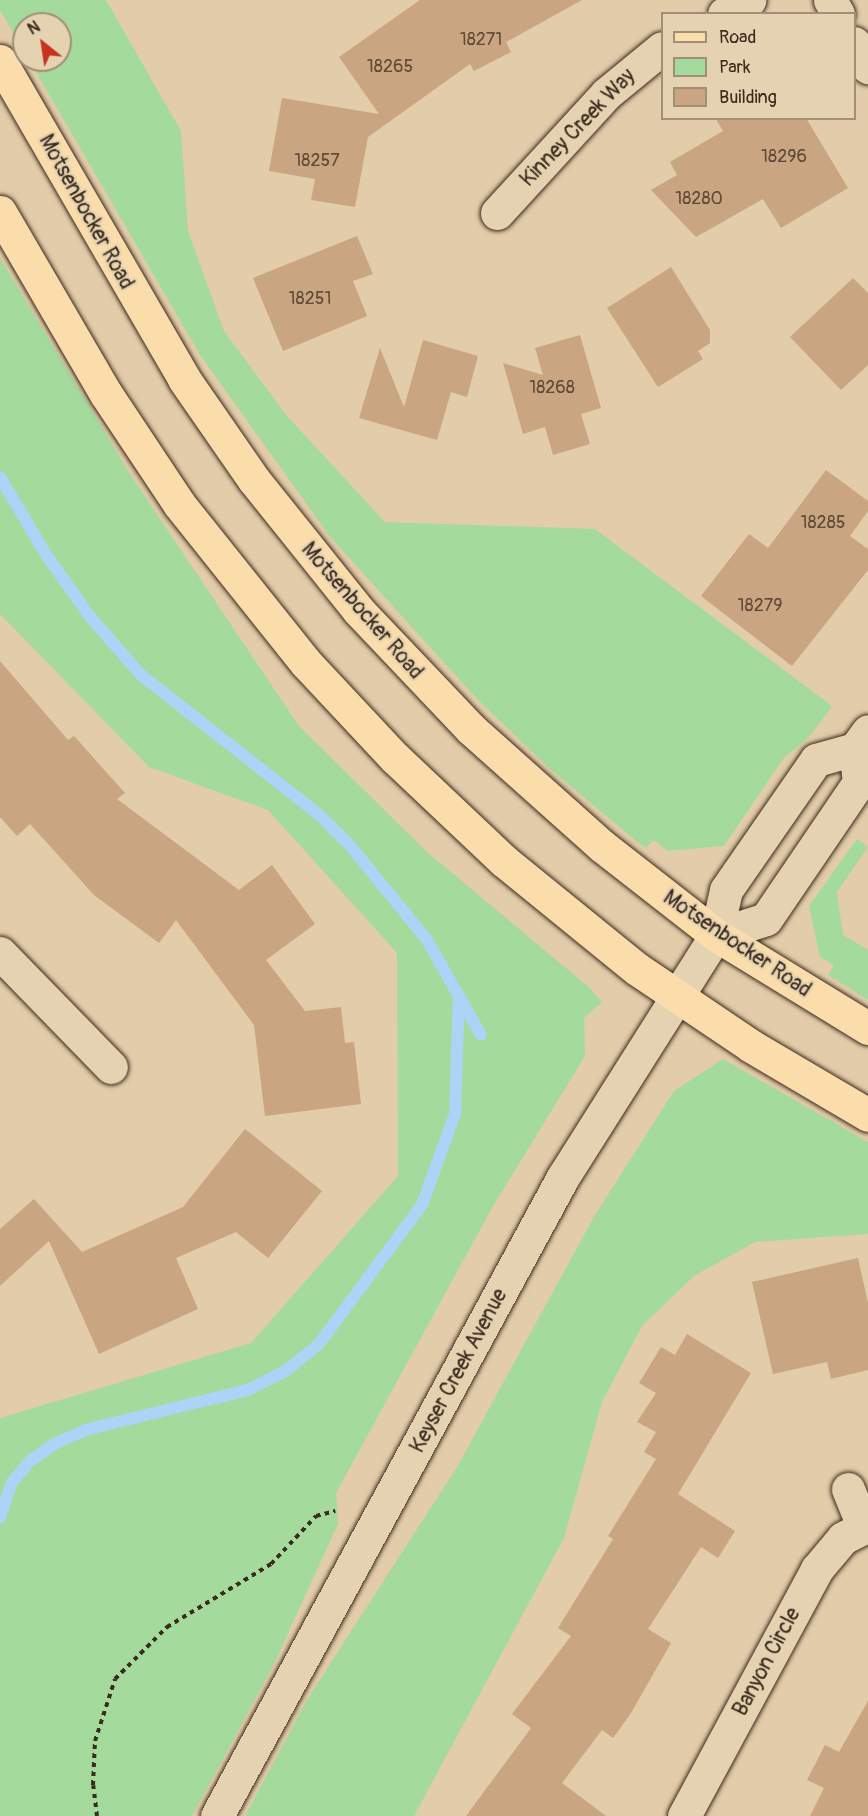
<!DOCTYPE html>
<html>
<head>
<meta charset="utf-8">
<style>
  body { margin:0 }
  #map { position:relative; width:868px; height:1816px; overflow:hidden; background:#e3cca9; font-family:Pangolin,sans-serif }
  div>[style] { position:absolute }
  [style*='--x'] { left:calc(var(--x)*1px); top:calc(var(--y)*1px); width:calc(var(--w)*1px); rotate:calc(var(--a)*1deg) }
  .green>* { inset:0; background:#a5da9d }
  .stream>* { height:12px; margin:-6px; padding:0 6px; transform-origin:6px; border-radius:6px; background:#abd4f6 }
  .building>* { inset:0; background:#caa581 }
  .path>* { height:4px; margin-top:-2px; transform-origin:0; background:repeating-linear-gradient(90deg,#3b2a1e 0 4.5px,transparent 0 9px) }
  .roads { filter:drop-shadow(0 0 2px #3b2a1e) drop-shadow(0 0 2px #3b2a1e) }
  .minor>* { height:33px; margin:-16.5px; padding:0 16.5px; transform-origin:16.5px; border-radius:16.5px; background:#e4d2b0 }
  .major>* { height:33px; margin:-16.5px; padding:0 16.5px; transform-origin:16.5px; border-radius:16.5px; background:#faddab }
  span { translate:-50% -50%; white-space:nowrap; text-align:center; line-height:1.15; -webkit-text-stroke:4.5px #e4d2b0; paint-order:stroke }
  .number-label { font-size:18px; color:#5f4937 }
  .number-label span { -webkit-text-stroke-width:0 }
  .street-label { font-size:21px; color:#3b2a1e }
  .legend { position:absolute; left:661px; top:12px; width:195px; height:108px; box-sizing:border-box; background:#e4d2b0; border:2px solid #a08f76; margin:0; padding:8px 10px; list-style:none; font-size:18px; color:#3b2a1e }
  .legend li { display:flex; align-items:center; gap:12px; height:30px }
  .legend b { width:30px; border:2px solid #a08f76 }
  .north { position:absolute; left:12px; top:12px; width:60px; height:60px; box-sizing:border-box; background:#e4d2b0; border:2px solid #a08f76; border-radius:50%; rotate:330deg; font-size:16px; font-weight:700; line-height:24px; text-align:center; color:#3b2a1e }
  .north::after { content:''; display:block; margin:auto; width:21px; height:27px; background:#c8321e; clip-path:polygon(50% 0,100% 100%,50% 72%,0 100%) }
</style>
</head>
<body>
<div id="map">
  <div class="green">
    <div style="clip-path:polygon(0 0,106px 0,181px 131px,188px 231px,224px 331px,287px 416px,385px 522px,595px 529px,832px 706px,810px 736px,783px 759px,724px 846px,667px 851px,654px 840px,646px 848px,636px 841px,549px 768px,477px 699px,331px 538px,200px 355px,29px 60px,60px 60px,60px 24px,24px 24px,24px 52px,0 10px)"></div>
    <div style="clip-path:polygon(0 258px,130px 474px,299px 726px,427px 852px,591px 989px,602px 1002px,584px 1018px,585px 1056px,492px 1208px,336px 1493px,338px 1524px,273px 1666px,192px 1816px,0 1816px,0 1418px,251px 1343px,398px 1176px,397px 953px,268px 810px,149px 767px,0 614px)"></div>
    <div style="clip-path:polygon(857px 839px,868px 847px,837px 892px,843px 935px,868px 950px,868px 1000px,828px 975px,834px 965px,820px 957px,809px 906px)"></div>
    <div style="clip-path:polygon(723px 1059px,868px 1142px,868px 1234px,755px 1242px,694px 1276px,642px 1326px,602px 1402px,564px 1538px,414px 1816px,245px 1816px,308px 1698px,457px 1467px,595px 1215px,674px 1091px)"></div>
  </div>
  <div class="stream">
    <div style="--x:0;--y:477;--w:92;--a:59.3"></div>
    <div style="--x:47;--y:556;--w:76;--a:54.6"></div>
    <div style="--x:91;--y:618;--w:76;--a:48.7"></div>
    <div style="--x:141;--y:675;--w:224;--a:38.1"></div>
    <div style="--x:317;--y:813;--w:43;--a:44.1"></div>
    <div style="--x:348;--y:843;--w:125;--a:50.8"></div>
    <div style="--x:427;--y:940;--w:109;--a:60.4"></div>
    <div style="--x:0;--y:1517;--w:37;--a:-71"></div>
    <div style="--x:12;--y:1482;--w:28;--a:-49"></div>
    <div style="--x:30;--y:1461;--w:29;--a:-35"></div>
    <div style="--x:54;--y:1444;--w:34;--a:-24"></div>
    <div style="--x:85;--y:1430;--w:168;--a:-13.8"></div>
    <div style="--x:248;--y:1390;--w:44;--a:-27.1"></div>
    <div style="--x:287;--y:1370;--w:41;--a:-39.1"></div>
    <div style="--x:319;--y:1344;--w:173;--a:-53.5"></div>
    <div style="--x:422;--y:1205;--w:97;--a:-70.1"></div>
    <div style="--x:455;--y:1114;--w:119;--a:-88.1"></div>
  </div>
  <div class="building">
    <div style="clip-path:polygon(420px 0,582px 0,506px 42px,511px 52px,474px 71px,470px 64px,368px 137px,355px 207px,311px 200px,315px 179px,269px 171px,282px 98px,379px 114px,339px 57px)"></div>
    <div style="clip-path:polygon(715px 118px,806px 118px,848px 188px,781px 228px,763px 199px,696px 237px,651px 190px,677px 175px,670px 162px,723px 131px)"></div>
    <div style="clip-path:polygon(357px 236px,373px 274px,353px 281px,367px 316px,283px 351px,253px 278px)"></div>
    <div style="clip-path:polygon(671px 267px,710px 330px,710px 343px,698px 351px,703px 359px,658px 387px,607px 308px)"></div>
    <div style="clip-path:polygon(853px 278px,868px 293px,868px 365px,841px 390px,790px 337px)"></div>
    <div style="clip-path:polygon(580px 335px,601px 408px,581px 414px,590px 444px,553px 455px,545px 427px,523px 434px,503px 363px,543px 375px,535px 348px)"></div>
    <div style="clip-path:polygon(423px 340px,478px 356px,467px 397px,451px 392px,437px 440px,359px 418px,380px 348px,404px 407px)"></div>
    <div style="clip-path:polygon(826px 470px,868px 501px,868px 511px,850px 536px,868px 549px,868px 570px,792px 666px,701px 596px,749px 534px,768px 548px)"></div>
    <div style="clip-path:polygon(0 661px,68px 740px,74px 736px,125px 793px,117px 799px,239px 890px,272px 865px,315px 924px,266px 960px,305px 1011px,341px 1007px,345px 1043px,354px 1042px,361px 1104px,265px 1116px,254px 1025px,176px 920px,159px 943px,94px 895px,30px 824px,17px 836px,0 817px)"></div>
    <div style="clip-path:polygon(245px 1129px,322px 1191px,268px 1258px,236px 1232px,176px 1258px,198px 1309px,99px 1354px,49px 1241px,0 1286px,0 1229px,34px 1199px,82px 1252px,183px 1207px)"></div>
    <div style="clip-path:polygon(858px 1258px,868px 1303px,868px 1370px,831px 1379px,827px 1362px,773px 1374px,752px 1282px)"></div>
    <div style="clip-path:polygon(687px 1334px,751px 1373px,678px 1494px,735px 1531px,718px 1558px,701px 1547px,648px 1629px,671px 1643px,631px 1713px,613px 1738px,602px 1730px,562px 1783px,606px 1816px,466px 1816px,531px 1728px,512px 1714px,571px 1636px,558px 1628px,613px 1539px,608px 1536px,656px 1459px,644px 1452px,656px 1432px,637px 1422px,656px 1393px,639px 1383px,661px 1347px,675px 1355px)"></div>
    <div style="clip-path:polygon(868px 1701px,868px 1816px,810px 1816px,824px 1788px,807px 1780px,825px 1745px,839px 1752px)"></div>
  </div>
  <div class="path">
    <div style="--x:97;--y:1816;--w:31;--a:-97"></div>
    <div style="--x:93;--y:1785;--w:44;--a:-87.4"></div>
    <div style="--x:95;--y:1741;--w:65;--a:-72.1"></div>
    <div style="--x:115;--y:1679;--w:74;--a:-45"></div>
    <div style="--x:167;--y:1627;--w:122;--a:-31.2"></div>
    <div style="--x:271;--y:1564;--w:66;--a:-46.8"></div>
    <div style="--x:316;--y:1516;--w:20;--a:-15"></div>
  </div>
  <div class="roads">
    <div class="minor">
      <div style="--x:830;--y:0;--w:16;--a:60"></div>
      <div style="--x:724;--y:14;--w:29;--a:-29"></div>
      <div style="--x:854;--y:43;--w:28;--a:60"></div>
      <div style="--x:497;--y:213;--w:161;--a:-47.5"></div>
      <div style="--x:606;--y:94;--w:72;--a:-39.4"></div>
      <div style="--x:716;--y:935;--w:52;--a:-17.7"></div>
      <div style="--x:766;--y:919;--w:166;--a:-55.8"></div>
      <div style="--x:859;--y:782;--w:33;--a:-97"></div>
      <div style="--x:855;--y:749;--w:22;--a:-54"></div>
      <div style="--x:0;--y:953;--w:159;--a:45.8"></div>
      <div style="--x:848;--y:1489;--w:40;--a:68"></div>
      <div style="--x:217;--y:1816;--w:727;--a:-61.57"></div>
      <div style="--x:563;--y:1177;--w:286;--a:-57.7"></div>
      <div style="--x:716;--y:935;--w:46;--a:-77.5"></div>
      <div style="--x:726;--y:890;--w:158;--a:-55.3"></div>
      <div style="--x:816;--y:760;--w:41;--a:-15.8"></div>
      <div style="--x:684;--y:1816;--w:281;--a:-61.7"></div>
      <div style="--x:817;--y:1569;--w:40;--a:-50"></div>
      <div style="--x:843;--y:1538;--w:28;--a:-27"></div>
    </div>
    <div class="major">
      <div style="--x:0;--y:61;--w:367;--a:59.9"></div>
      <div style="--x:184;--y:379;--w:123;--a:55.3"></div>
      <div style="--x:254;--y:480;--w:166;--a:51.3"></div>
      <div style="--x:358;--y:610;--w:164;--a:46.5"></div>
      <div style="--x:471;--y:729;--w:176;--a:41.8"></div>
      <div style="--x:602;--y:846;--w:145;--a:38"></div>
      <div style="--x:716;--y:935;--w:178;--a:31.5"></div>
      <div style="--x:0;--y:212;--w:211;--a:59.8"></div>
      <div style="--x:106;--y:394;--w:132;--a:56.4"></div>
      <div style="--x:179;--y:504;--w:203;--a:51.4"></div>
      <div style="--x:306;--y:663;--w:130;--a:46.9"></div>
      <div style="--x:395;--y:758;--w:150;--a:43.4"></div>
      <div style="--x:504;--y:861;--w:171;--a:39.1"></div>
      <div style="--x:637;--y:969;--w:138;--a:34"></div>
      <div style="--x:751;--y:1046;--w:136;--a:30.5"></div>
    </div>
  </div>
  <div class="number-label">
    <span style="left:481px;top:40px">18271</span>
    <span style="left:390px;top:67px">18265</span>
    <span style="left:784px;top:157px">18296</span>
    <span style="left:317px;top:161px">18257</span>
    <span style="left:699px;top:199px">18280</span>
    <span style="left:310px;top:299px">18251</span>
    <span style="left:552px;top:388px">18268</span>
    <span style="left:823px;top:523px">18285</span>
    <span style="left:760px;top:606px">18279</span>
  </div>
  <div class="street-label">
    <span style="left:578px;top:128px;rotate:-46deg">Kinney Creek Way</span>
    <span style="left:86px;top:212px;rotate:61deg">Motsenbocker Road</span>
    <span style="left:362px;top:611px;rotate:49deg">Motsenbocker Road</span>
    <span style="left:737px;top:944px;rotate:34deg">Motsenbocker Road</span>
    <span style="left:459px;top:1371px;rotate:-62deg">Keyser Creek Avenue</span>
    <span style="left:767px;top:1662px;rotate:-62deg">Banyon Circle</span>
  </div>
  <ul class="legend">
  <li><b style="height:8px;background:#faddab"></b>Road</li>
  <li><b style="height:16px;background:#a5da9d"></b>Park</li>
  <li><b style="height:16px;background:#caa581"></b>Building</li>
  </ul>
  <div class="north">N</div>
</div>
</body>
</html>
